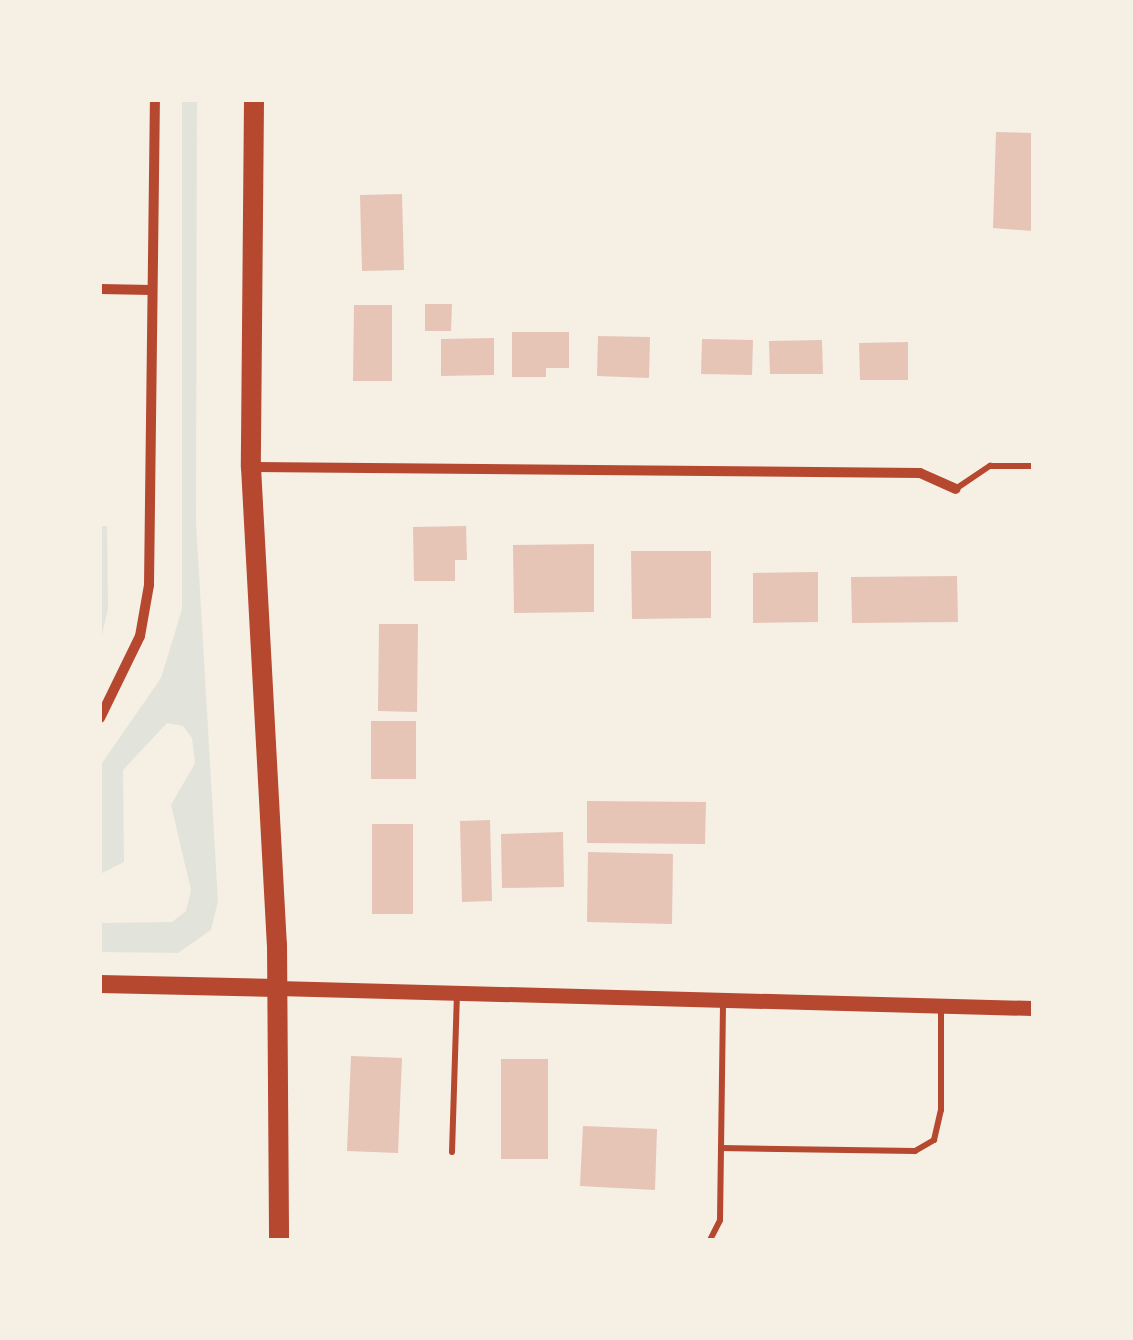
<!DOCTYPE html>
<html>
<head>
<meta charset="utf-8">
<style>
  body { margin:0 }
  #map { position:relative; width:1133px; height:1340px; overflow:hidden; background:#f6efe4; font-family:"PT Sans Narrow",sans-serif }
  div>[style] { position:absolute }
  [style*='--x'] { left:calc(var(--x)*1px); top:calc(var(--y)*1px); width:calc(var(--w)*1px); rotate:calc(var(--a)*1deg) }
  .green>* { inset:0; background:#e2e4dc }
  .building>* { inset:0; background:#e6c5b7 }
  .service>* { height:6px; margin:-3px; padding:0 3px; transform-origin:3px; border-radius:3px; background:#b5482f }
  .minor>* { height:10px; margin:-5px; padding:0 5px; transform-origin:5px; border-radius:5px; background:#b5482f }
  .tertiary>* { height:15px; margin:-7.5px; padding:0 7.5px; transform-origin:7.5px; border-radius:7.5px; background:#b5482f }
  .secondary>* { height:18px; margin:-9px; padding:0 9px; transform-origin:9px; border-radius:9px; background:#b5482f }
  .primary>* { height:20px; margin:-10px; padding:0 10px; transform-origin:10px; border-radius:10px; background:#b5482f }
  span { translate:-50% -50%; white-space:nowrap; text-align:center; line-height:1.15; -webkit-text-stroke:9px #f6efe4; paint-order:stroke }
  .frame { position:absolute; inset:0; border:102px solid #f6efe4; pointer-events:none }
</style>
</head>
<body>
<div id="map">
  <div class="green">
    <div style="clip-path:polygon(182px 100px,197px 100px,196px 522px,218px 901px,211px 930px,178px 953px,100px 952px,100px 923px,172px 922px,186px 911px,191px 890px,171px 805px,195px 763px,192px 738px,183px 726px,167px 723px,123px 770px,124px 862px,100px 874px,100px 766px,161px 678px,182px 609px)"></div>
    <div style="clip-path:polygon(100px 526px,107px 526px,108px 609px,100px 644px)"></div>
  </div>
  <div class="building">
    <div style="clip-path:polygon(996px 132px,1033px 133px,1033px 231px,993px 228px)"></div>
    <div style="clip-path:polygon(402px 194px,404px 270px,362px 271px,360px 195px)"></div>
    <div style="clip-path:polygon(425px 304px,452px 304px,451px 331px,425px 331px)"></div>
    <div style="clip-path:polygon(354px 305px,392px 305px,392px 381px,353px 381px)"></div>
    <div style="clip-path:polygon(512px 332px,569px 332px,569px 368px,546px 368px,546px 377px,512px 377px)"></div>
    <div style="clip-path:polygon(598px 336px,650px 337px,649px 378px,597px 376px)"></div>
    <div style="clip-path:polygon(494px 338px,494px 375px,441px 376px,441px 339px)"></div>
    <div style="clip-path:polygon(702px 339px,753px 340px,752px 375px,701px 374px)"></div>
    <div style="clip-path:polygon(822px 340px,823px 374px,770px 374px,769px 341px)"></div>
    <div style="clip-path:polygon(908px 342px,908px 380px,860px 380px,859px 343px)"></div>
    <div style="clip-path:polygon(466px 526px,467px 560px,455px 560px,455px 581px,414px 581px,413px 527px)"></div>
    <div style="clip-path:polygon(594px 544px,594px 612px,514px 613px,513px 545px)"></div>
    <div style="clip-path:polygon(631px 551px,711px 551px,711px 618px,632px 619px)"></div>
    <div style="clip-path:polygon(818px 572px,818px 622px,753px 623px,753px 573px)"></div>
    <div style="clip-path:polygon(957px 576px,958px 622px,852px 623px,851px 577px)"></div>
    <div style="clip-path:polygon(379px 624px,418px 624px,417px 712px,378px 711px)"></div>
    <div style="clip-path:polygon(371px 721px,416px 721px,416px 779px,371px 779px)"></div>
    <div style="clip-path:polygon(587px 801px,706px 802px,705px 844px,587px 843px)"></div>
    <div style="clip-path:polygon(490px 820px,492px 901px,462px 902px,460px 821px)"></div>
    <div style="clip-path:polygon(372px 824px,413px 824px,413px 914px,372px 914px)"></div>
    <div style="clip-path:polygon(563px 832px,564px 887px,502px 888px,501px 834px)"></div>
    <div style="clip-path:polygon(588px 852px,673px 854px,672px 924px,587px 922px)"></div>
    <div style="clip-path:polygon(351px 1056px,402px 1058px,398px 1153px,347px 1151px)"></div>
    <div style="clip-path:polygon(501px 1059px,548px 1059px,548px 1159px,501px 1159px)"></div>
    <div style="clip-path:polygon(583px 1126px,657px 1129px,655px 1190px,580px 1186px)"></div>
  </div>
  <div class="service">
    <div style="--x:957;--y:488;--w:40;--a:-34"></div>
    <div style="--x:990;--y:466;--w:43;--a:0"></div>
    <div style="--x:721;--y:1148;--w:194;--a:0.9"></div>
    <div style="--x:915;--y:1151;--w:22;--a:-30"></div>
    <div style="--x:934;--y:1140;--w:31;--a:-77"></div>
    <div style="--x:941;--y:1110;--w:102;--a:-90"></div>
    <div style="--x:452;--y:1152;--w:159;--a:-88.2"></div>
    <div style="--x:710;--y:1240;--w:22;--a:-63"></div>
    <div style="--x:720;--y:1220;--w:221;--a:-89.2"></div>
  </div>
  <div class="minor">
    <div style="--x:100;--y:289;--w:52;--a:1.1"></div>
    <div style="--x:252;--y:467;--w:668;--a:0.51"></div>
    <div style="--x:920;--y:473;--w:39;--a:24"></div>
    <div style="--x:100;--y:718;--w:91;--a:-64"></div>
    <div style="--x:140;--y:636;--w:52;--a:-80"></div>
    <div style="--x:149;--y:585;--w:485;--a:-89.3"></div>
  </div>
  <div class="tertiary">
    <div style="--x:277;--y:988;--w:756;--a:1.52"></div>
  </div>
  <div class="secondary">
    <div style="--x:100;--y:984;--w:177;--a:1.3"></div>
  </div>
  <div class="primary">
    <div style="--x:254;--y:100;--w:367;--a:90.5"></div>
    <div style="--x:251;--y:467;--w:478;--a:86.9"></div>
    <div style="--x:277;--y:944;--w:296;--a:89.6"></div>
  </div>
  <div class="frame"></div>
</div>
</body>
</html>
